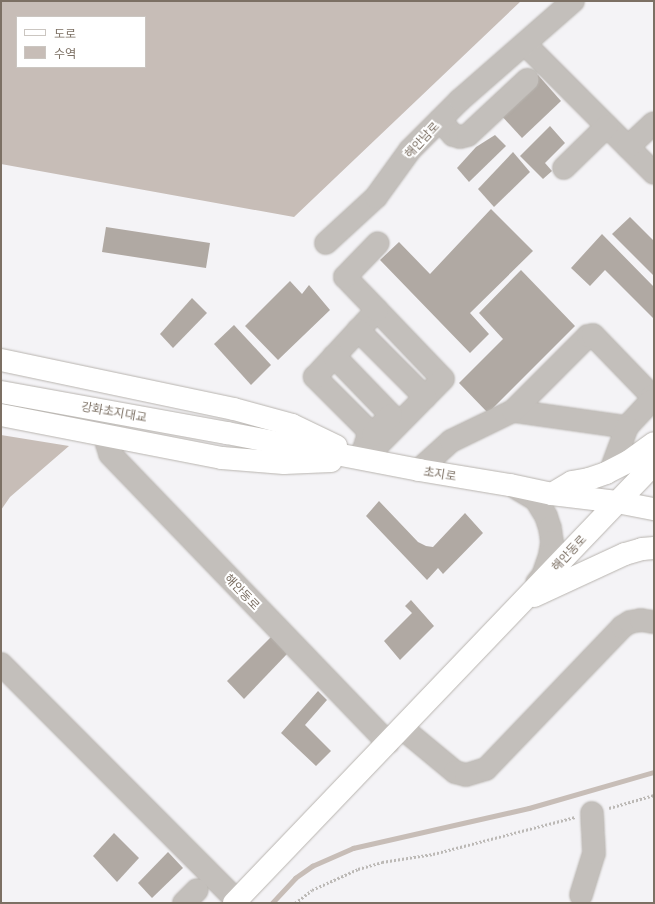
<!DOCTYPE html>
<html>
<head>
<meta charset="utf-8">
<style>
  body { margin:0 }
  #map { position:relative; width:655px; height:904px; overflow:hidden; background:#f4f3f6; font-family:Mulish,"Noto Sans KR",sans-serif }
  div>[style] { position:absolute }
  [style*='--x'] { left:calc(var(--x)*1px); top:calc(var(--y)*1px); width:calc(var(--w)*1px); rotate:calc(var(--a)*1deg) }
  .water>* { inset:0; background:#c7bdb7 }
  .stream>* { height:4.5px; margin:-2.25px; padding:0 2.25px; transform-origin:2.25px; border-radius:2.25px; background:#c7bdb7 }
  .building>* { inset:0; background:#b0a9a3 }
  .path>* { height:2.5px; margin-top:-1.25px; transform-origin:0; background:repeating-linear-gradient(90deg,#bcb9b6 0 2px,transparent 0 4px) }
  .roads { filter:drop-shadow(0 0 1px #b8b4af) drop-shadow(0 0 1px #b8b4af) }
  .minor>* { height:22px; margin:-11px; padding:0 11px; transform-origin:11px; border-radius:11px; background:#c3bfbb }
  .major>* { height:22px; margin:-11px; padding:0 11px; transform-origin:11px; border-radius:11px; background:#fff }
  span { translate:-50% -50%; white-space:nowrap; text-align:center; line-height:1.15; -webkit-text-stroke:4px #fff; paint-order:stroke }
  .street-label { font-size:12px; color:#7c7064 }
  .frame { position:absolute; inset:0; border:2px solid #7c7064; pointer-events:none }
  .legend { position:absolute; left:16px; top:16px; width:130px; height:52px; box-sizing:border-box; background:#fff; border:1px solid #cbc6c1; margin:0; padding:5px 7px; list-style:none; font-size:12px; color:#7c7064 }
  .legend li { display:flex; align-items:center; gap:8px; height:20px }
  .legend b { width:20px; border:1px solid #cbc6c1 }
</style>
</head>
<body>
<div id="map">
  <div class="water">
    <div style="clip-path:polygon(evenodd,1px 1px,521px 1px,294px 217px,1px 164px,1px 1px,17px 17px,145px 17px,145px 67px,17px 67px,17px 17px)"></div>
    <div style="clip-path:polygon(1px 435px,69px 446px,10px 497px,1px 510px)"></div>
  </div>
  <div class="stream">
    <div style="--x:272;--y:903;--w:34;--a:-47"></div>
    <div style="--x:295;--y:878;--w:21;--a:-35"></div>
    <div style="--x:312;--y:866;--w:45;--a:-23.7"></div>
    <div style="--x:353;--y:848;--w:180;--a:-12.8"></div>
    <div style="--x:529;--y:808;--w:130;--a:-16.1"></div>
  </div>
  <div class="building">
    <div style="clip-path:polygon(538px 75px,561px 101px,522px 138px,499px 113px)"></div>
    <div style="clip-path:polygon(550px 126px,565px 143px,545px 163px,552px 171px,543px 179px,520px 156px)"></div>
    <div style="clip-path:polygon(495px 135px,506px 146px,469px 182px,457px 168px,476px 147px)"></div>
    <div style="clip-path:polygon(513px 152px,530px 172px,494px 207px,478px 189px)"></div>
    <div style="clip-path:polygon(491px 209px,533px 251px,470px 313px,489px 334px,470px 353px,380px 260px,399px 242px,430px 274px)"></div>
    <div style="clip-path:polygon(630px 217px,654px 241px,654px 276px,612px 234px)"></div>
    <div style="clip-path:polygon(106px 227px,210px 243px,206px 268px,102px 252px)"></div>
    <div style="clip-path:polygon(602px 234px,654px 287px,654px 319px,605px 270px,590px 286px,571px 268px)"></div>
    <div style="clip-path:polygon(521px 270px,575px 326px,488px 413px,459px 383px,503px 339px,479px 313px)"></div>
    <div style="clip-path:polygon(290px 281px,302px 294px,309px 285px,330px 310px,278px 360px,245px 326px)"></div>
    <div style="clip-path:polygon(192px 298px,207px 313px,173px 348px,160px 334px)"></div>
    <div style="clip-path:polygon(234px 325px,271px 365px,251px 385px,214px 344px)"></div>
    <div style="clip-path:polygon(379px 501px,418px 542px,426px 546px,433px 547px,465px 513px,483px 533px,443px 574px,438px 568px,427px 580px,366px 516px)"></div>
    <div style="clip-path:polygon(411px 600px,434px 626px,400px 660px,384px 641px,412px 613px,405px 606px)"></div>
    <div style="clip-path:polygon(271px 637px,287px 654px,244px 699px,227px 681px)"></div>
    <div style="clip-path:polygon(318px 691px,327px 700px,305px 725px,331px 751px,316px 766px,281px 733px)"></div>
    <div style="clip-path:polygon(114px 833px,139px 858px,117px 882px,93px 856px)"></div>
    <div style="clip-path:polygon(168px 852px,183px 868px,152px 898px,138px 883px)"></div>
  </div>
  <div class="path">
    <div style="--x:609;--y:808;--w:47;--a:-16.1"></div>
    <div style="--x:295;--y:903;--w:21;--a:-37"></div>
    <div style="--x:312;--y:890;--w:51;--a:-24.5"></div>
    <div style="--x:358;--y:869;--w:25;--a:-16"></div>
    <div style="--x:382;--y:862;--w:52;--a:-8.9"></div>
    <div style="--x:433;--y:854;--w:147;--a:-14.6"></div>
  </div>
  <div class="roads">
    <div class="minor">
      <div style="--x:525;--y:44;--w:182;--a:45"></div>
      <div style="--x:440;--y:120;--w:20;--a:49"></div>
      <div style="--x:453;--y:135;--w:7;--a:16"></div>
      <div style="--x:460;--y:137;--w:8;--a:-14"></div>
      <div style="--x:468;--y:135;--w:81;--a:-43"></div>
      <div style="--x:628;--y:147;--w:35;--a:-43"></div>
      <div style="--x:564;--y:168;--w:60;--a:-44.3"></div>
      <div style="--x:326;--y:243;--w:68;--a:-42.6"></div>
      <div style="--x:376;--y:197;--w:58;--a:-54.1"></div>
      <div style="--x:410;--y:150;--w:71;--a:-45"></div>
      <div style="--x:460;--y:100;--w:150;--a:-41.2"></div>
      <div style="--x:377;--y:310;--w:95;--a:46.3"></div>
      <div style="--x:443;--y:379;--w:112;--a:134.6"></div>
      <div style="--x:364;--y:459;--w:10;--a:-90"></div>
      <div style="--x:364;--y:449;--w:13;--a:-72"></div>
      <div style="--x:368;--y:437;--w:8;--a:-97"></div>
      <div style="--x:367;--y:429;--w:74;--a:-135"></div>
      <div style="--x:315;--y:377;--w:91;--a:-47.2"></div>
      <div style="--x:377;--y:310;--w:46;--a:-134.1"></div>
      <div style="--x:345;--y:277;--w:47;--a:-45.9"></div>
      <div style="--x:358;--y:330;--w:95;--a:45"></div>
      <div style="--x:334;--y:356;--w:82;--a:46"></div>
      <div style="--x:391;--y:415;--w:26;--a:133"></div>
      <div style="--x:513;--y:411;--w:115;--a:8"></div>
      <div style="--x:108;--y:436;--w:8;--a:97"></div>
      <div style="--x:107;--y:444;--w:10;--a:73"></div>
      <div style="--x:110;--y:454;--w:401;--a:46.1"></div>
      <div style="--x:419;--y:470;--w:43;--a:-42.2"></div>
      <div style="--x:451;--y:441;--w:69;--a:-25.8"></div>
      <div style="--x:513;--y:411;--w:106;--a:-45"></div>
      <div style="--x:588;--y:336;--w:5;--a:-11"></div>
      <div style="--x:593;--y:335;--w:85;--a:46"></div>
      <div style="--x:652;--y:396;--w:5;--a:101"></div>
      <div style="--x:651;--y:401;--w:35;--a:133"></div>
      <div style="--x:627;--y:427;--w:46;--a:110.4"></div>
      <div style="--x:513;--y:486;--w:27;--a:31"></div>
      <div style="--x:536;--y:500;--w:19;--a:58"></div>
      <div style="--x:546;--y:516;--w:13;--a:72"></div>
      <div style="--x:550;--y:528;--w:14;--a:82"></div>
      <div style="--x:552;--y:542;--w:13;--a:99"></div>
      <div style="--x:550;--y:555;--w:21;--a:109"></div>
      <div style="--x:543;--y:575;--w:10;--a:127"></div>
      <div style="--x:1;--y:664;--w:334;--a:45.1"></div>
      <div style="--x:402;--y:728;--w:69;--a:39.7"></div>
      <div style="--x:455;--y:772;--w:11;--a:15"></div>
      <div style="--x:466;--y:775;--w:21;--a:-17"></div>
      <div style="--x:486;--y:769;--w:197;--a:-46.2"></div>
      <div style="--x:622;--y:627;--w:9;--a:-32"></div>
      <div style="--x:630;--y:622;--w:11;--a:-10"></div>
      <div style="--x:641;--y:620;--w:13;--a:9"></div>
      <div style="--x:581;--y:895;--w:44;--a:-72.8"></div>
      <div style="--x:594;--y:853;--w:40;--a:-92.9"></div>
      <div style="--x:184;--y:903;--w:18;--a:-45"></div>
    </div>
    <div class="major">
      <div style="--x:1;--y:360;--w:238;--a:11.9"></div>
      <div style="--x:234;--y:409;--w:60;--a:15.4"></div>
      <div style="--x:292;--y:425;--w:49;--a:25.5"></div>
      <div style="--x:1;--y:392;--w:230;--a:10.3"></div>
      <div style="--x:227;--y:433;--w:196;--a:10.9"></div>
      <div style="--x:419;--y:470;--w:92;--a:9.4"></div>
      <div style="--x:510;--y:485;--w:43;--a:12.1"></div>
      <div style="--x:552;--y:494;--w:65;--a:7"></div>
      <div style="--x:617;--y:502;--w:38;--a:11"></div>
      <div style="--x:1;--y:415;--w:225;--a:11"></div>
      <div style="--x:222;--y:458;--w:62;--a:4.6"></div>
      <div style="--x:284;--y:463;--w:47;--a:-2.4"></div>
      <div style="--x:552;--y:494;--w:23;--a:-31"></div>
      <div style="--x:572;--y:482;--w:17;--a:-10"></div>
      <div style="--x:589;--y:479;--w:18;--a:-19"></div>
      <div style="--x:606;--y:473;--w:25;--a:-27"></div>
      <div style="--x:628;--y:462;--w:32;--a:-36"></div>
      <div style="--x:534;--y:596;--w:100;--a:-24.8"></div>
      <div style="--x:625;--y:554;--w:18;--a:-16"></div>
      <div style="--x:642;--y:549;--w:12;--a:-5"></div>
      <div style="--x:234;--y:903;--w:608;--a:-46.27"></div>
    </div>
  </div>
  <div class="street-label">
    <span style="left:422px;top:140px;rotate:-47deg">해안남로</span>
    <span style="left:114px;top:412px;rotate:10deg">강화초지대교</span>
    <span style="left:440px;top:474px;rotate:9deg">초지로</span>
    <span style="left:569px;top:553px;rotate:-47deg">해안동로</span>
    <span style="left:242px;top:592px;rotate:46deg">해안동로</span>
  </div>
  <div class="frame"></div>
  <ul class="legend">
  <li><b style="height:5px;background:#fff"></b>도로</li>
  <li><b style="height:11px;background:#c7bdb7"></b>수역</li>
  </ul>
</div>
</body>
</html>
